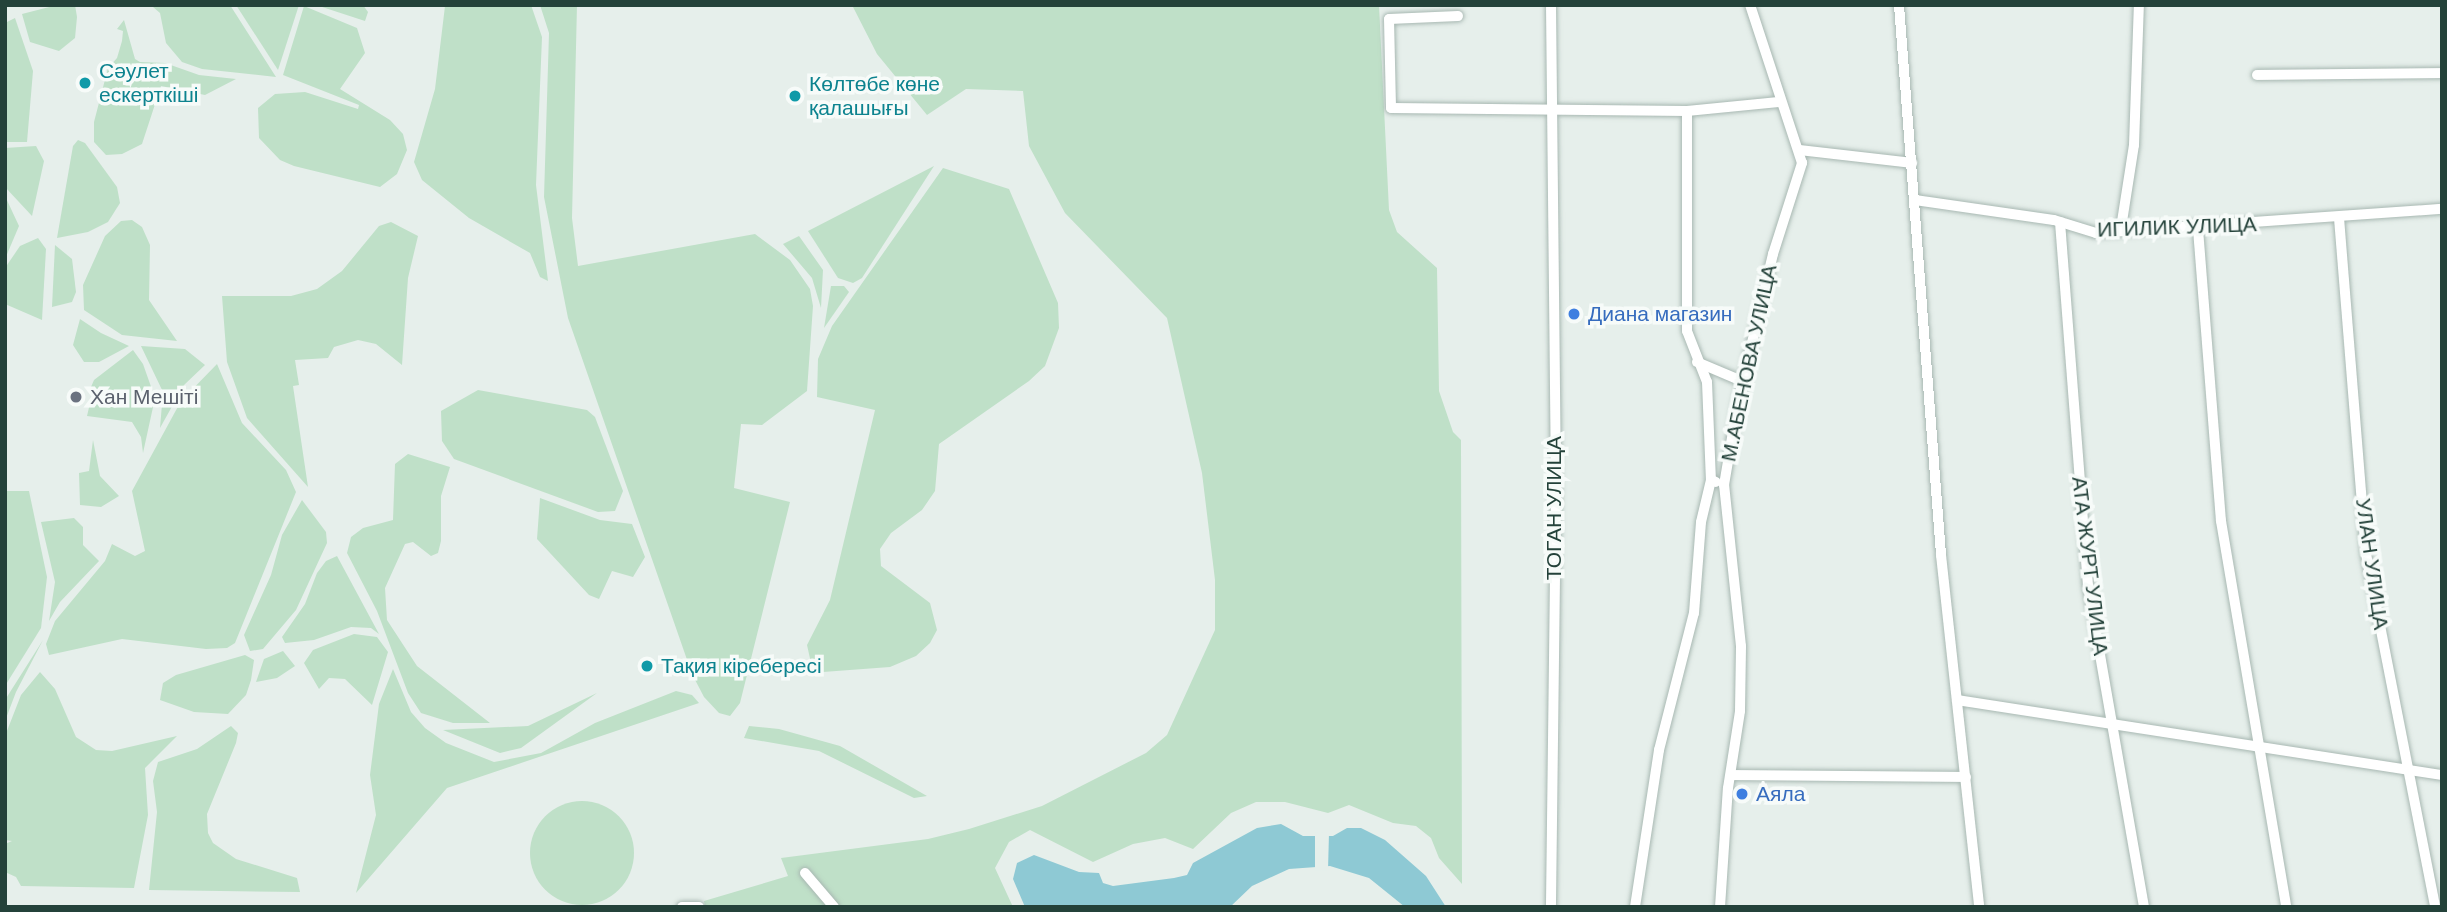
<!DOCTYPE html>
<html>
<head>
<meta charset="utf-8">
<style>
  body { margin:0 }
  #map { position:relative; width:2447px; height:912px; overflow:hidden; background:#e6efeb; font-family:Arial,sans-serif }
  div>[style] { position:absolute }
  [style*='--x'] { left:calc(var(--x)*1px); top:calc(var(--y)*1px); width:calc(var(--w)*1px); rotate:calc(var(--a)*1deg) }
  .green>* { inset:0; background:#bfe0c8 }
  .round { border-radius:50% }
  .water>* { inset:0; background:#8ec9d4 }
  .pier>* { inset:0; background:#e6efeb }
  .roads { filter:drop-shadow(0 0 2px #a8b8b2) drop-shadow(0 0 2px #a8b8b2) }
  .minor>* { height:10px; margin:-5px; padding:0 5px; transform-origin:5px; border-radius:5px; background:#fff }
  .dots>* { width:19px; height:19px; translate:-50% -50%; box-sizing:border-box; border:4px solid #f7fbf9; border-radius:50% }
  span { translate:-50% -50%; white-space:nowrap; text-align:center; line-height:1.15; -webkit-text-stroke:7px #f7fbf9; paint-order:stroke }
  .culture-label { font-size:21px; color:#0d838f }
  .left { translate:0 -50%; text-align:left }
  .street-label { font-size:21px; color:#24423a }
  .shop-label { font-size:21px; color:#366cbe }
  .worship-label { font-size:21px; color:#5b616d }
  .frame { position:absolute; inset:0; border:7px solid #24423a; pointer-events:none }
</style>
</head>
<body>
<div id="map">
  <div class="green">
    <div style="clip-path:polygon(57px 5px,75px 5px,77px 17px,75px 38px,59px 51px,30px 42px,22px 14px)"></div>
    <div style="clip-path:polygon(135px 5px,230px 5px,276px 77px,202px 69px,182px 62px,166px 43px,160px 13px,153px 7px)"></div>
    <div style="clip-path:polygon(236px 5px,299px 5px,278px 70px)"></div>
    <div style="clip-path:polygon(316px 5px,363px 5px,368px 12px,365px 21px)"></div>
    <div style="clip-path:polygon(531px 5px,542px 37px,536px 185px,548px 281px,540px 277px,530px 253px,469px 218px,422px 180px,414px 162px,435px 89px,445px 6px)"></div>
    <div style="clip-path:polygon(540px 5px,577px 5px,572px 218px,578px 266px,755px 234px,790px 260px,810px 289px,813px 306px,807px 391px,762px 425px,741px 424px,734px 488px,790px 502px,740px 703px,730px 716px,719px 713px,704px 697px,692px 674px,568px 318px,544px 197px,549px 33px)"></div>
    <div style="clip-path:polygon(852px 5px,1379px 5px,1389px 210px,1397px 232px,1437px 268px,1439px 391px,1453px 432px,1461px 440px,1462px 884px,1439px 858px,1431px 838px,1416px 826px,1393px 823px,1349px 805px,1328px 813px,1285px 802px,1256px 802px,1231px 813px,1193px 849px,1165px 838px,1133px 844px,1093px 862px,1030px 830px,1009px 842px,995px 868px,1013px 907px,705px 907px,704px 901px,788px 876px,781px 858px,928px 839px,969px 829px,1042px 806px,1146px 753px,1167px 735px,1215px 630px,1215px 580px,1202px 473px,1167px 318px,1065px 213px,1029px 146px,1023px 91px,966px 89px,927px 115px,877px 54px)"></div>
    <div style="clip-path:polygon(304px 6px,357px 28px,365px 53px,340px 89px,390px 120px,403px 134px,407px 150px,397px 174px,380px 187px,294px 166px,280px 160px,259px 138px,258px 108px,275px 94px,305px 92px,358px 109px,359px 105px,283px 75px)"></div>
    <div style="clip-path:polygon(15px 18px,33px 71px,27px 142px,5px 142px,5px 23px)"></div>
    <div style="clip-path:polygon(124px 20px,135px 59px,140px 62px,165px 63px,199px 75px,236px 79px,205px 95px,161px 86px,142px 144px,122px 154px,106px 155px,94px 142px,94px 122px,108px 68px,117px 58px,122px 41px,123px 31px,117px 29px)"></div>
    <div style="clip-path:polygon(78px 140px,85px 143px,117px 187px,120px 203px,108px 222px,88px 232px,57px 238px,73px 146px)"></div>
    <div style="clip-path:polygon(36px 146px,44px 161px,32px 216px,5px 187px,5px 148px)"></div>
    <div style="clip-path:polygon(934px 166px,862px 278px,853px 283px,838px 278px,808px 231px)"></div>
    <div style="clip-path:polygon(943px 168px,1009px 189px,1058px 303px,1059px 328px,1045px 366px,1029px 381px,939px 444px,935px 491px,922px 510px,891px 533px,880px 549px,881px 566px,930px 603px,937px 630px,930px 643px,916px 656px,890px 667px,823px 672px,811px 663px,807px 645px,830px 600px,875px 410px,817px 397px,818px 359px,832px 326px)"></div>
    <div style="clip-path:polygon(5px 196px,19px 226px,5px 259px)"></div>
    <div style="clip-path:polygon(132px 220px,142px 227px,150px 245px,149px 300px,177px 341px,122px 335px,84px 310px,83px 285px,105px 236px,121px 221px)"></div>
    <div style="clip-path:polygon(391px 222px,418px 236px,408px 278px,402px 365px,376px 344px,358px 340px,334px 347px,328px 358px,295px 360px,299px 385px,293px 386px,308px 487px,247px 418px,227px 362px,222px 296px,291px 296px,317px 289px,342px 271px,379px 226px)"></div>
    <div style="clip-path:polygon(799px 236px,823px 270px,821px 308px,812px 278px,783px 244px)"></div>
    <div style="clip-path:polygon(38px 238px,46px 249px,42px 320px,5px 304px,5px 268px,20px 246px)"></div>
    <div style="clip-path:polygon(55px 245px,72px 259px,76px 292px,72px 302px,52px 307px)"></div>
    <div style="clip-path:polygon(831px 286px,844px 286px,849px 292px,824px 328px)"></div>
    <div style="clip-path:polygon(80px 319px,101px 333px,129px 346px,99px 362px,84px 362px,73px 345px)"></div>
    <div style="clip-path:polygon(141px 346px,185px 349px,205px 365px,184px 385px,160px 428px,163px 392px)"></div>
    <div style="clip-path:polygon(133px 350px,143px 364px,155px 398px,143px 453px,141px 437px,132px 422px,87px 416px,91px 399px,97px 400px,100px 390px,91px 387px,94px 380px)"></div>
    <div style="clip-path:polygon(217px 364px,242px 423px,286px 470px,296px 492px,235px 643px,227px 648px,206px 649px,122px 639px,49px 655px,46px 644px,55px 621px,105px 561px,112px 544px,135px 556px,145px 551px,132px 491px,181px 401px)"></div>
    <div style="clip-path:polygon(478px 390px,587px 410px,595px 417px,623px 491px,615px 511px,598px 512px,454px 459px,442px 441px,441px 411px)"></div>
    <div style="clip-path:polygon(93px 440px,100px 476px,119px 496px,101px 507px,80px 505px,79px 473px,89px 471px)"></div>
    <div style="clip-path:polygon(408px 454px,450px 467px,441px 496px,441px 541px,438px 553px,431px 556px,413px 542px,405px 544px,385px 588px,387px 620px,417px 666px,490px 723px,453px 723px,421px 713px,408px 693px,377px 611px,347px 553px,351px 537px,363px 528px,393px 520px,395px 464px)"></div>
    <div style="clip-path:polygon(5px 491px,29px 491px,47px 577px,41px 628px,5px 686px)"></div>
    <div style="clip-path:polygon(540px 498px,600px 520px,632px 524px,645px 557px,633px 577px,612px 571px,599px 599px,589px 595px,537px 539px)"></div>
    <div style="clip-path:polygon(302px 500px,326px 532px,327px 543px,296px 610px,263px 649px,250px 651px,244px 635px,271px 575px,282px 535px)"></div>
    <div style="clip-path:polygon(74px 518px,83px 527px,83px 545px,99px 561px,60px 602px,49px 621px,55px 582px,41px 522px)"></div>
    <div style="clip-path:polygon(337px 556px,379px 634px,371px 628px,351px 627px,314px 640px,285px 643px,282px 637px,305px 604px,317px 573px,326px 561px)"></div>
    <div style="clip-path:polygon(354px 634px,377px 637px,388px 652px,372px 705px,345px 679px,329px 678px,319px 689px,304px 663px,313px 650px)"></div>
    <div style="clip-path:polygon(43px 640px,16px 692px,5px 721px,5px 700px)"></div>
    <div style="clip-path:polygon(283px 651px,295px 666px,277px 678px,256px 682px,264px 659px)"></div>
    <div style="clip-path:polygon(245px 655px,254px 660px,251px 680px,246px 695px,228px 714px,194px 712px,160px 700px,163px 683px,176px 675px)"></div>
    <div style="clip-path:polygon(393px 669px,411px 712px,425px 728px,446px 743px,494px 762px,541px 753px,595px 723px,676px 691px,692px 695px,699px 703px,447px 788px,356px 893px,376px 815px,370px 775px,379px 704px)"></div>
    <div style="clip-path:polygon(40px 672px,55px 689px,76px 737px,96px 750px,112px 751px,177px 736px,145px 768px,148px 815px,134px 888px,21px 886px,16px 877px,5px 872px,5px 844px,12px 841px,5px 840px,5px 736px,21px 695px)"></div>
    <div style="clip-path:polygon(597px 693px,521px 748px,500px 753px,443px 730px,528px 726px)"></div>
    <div style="clip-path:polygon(231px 726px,238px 733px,236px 743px,207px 814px,208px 833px,213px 843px,236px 859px,297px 878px,300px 892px,149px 890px,157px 812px,153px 781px,158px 762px,197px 749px)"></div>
    <div style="clip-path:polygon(749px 726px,779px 729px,840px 746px,927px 796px,914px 798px,819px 751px,744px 738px)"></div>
    <div class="round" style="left:530px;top:801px;width:104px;height:104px"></div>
  </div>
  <div class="water">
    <div style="clip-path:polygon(1281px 824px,1303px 836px,1333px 836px,1347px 828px,1361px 828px,1385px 840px,1426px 876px,1446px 907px,1405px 907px,1369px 878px,1330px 866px,1289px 869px,1252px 886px,1230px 907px,1025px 907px,1013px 879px,1017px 863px,1034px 855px,1079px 872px,1099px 873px,1103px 883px,1113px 886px,1174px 878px,1187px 875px,1193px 863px,1257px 828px)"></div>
  </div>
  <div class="pier">
    <div style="clip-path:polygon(1315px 832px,1329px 833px,1328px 870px,1315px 871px)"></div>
  </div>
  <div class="roads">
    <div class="minor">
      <div style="--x:1551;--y:5;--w:489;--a:89.4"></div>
      <div style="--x:1556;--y:494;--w:413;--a:90.7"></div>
      <div style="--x:1899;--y:5;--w:552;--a:85.63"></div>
      <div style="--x:1941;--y:555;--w:354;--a:83.8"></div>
      <div style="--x:1458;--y:16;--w:69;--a:177.5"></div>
      <div style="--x:1389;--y:19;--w:89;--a:88.7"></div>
      <div style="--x:1391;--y:108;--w:296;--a:0.6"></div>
      <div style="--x:1687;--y:111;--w:92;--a:-5.6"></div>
      <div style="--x:2257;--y:75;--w:185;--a:-0.6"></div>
      <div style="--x:1687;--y:111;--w:220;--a:90"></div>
      <div style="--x:1687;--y:331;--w:55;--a:68.6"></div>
      <div style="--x:1707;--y:382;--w:98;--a:87.7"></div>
      <div style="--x:1711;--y:480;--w:5;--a:22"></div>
      <div style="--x:1800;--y:150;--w:113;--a:6.6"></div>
      <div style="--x:1915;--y:200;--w:140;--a:8.2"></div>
      <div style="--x:2054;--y:220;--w:44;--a:17.2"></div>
      <div style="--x:2096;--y:233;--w:347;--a:-4"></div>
      <div style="--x:2339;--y:218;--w:337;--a:85.4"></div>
      <div style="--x:2366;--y:554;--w:360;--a:78.9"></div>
      <div style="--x:2060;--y:222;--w:365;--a:85.6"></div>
      <div style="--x:2088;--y:586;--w:326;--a:80.1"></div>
      <div style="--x:2121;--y:228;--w:84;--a:-81.1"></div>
      <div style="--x:2134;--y:145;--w:140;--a:-88"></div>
      <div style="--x:2198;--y:229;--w:293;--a:85.5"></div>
      <div style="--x:2221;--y:521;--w:391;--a:80.4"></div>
      <div style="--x:1697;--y:362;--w:49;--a:22.9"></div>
      <div style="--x:1957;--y:700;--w:491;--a:8.8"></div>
      <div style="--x:1733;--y:775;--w:233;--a:0.5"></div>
      <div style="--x:805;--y:873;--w:45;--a:49.5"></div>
      <div style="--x:682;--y:907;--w:17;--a:0"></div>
      <div style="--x:1635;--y:907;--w:159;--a:-81.3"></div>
      <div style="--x:1659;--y:750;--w:141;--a:-75.7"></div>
      <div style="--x:1694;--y:613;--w:91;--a:-85.6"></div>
      <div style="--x:1701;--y:522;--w:43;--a:-76.6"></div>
      <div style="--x:1720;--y:907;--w:119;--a:-86.2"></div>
      <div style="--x:1728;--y:788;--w:78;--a:-81.1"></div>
      <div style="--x:1740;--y:711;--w:65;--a:-89.1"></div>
      <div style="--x:1741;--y:646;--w:162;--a:-96"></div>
      <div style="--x:1724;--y:485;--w:84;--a:-80.4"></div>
      <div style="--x:1738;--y:402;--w:152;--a:-76.7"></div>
      <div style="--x:1773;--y:254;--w:96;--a:-72.3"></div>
      <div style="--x:1802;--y:163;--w:166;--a:-108.2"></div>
    </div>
  </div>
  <div class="dots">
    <div style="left:85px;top:83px;background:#0f9aa8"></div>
    <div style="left:795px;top:96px;background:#0f9aa8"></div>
    <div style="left:1574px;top:314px;background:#3f7fe0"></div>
    <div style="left:76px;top:397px;background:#6b7280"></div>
    <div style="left:647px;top:666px;background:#0f9aa8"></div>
    <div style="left:1742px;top:794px;background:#3f7fe0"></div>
  </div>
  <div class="culture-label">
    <span class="left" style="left:99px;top:83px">Сәулет<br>ескерткіші</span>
    <span class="left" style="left:809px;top:96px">Көлтөбе көне<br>қалашығы</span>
    <span class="left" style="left:661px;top:666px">Тақия кіребересі</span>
  </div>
  <div class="street-label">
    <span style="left:2177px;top:227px;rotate:-2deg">ИГИЛИК УЛИЦА</span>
    <span style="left:1749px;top:363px;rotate:-78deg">М.АБЕНОВА УЛИЦА</span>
    <span style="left:1554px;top:508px;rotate:-90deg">ТОГАН УЛИЦА</span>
    <span style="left:2372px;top:564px;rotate:82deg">УЛАН УЛИЦА</span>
    <span style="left:2090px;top:566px;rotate:83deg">АТА ЖУРТ УЛИЦА</span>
  </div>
  <div class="shop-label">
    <span class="left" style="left:1588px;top:314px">Диана магазин</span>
    <span class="left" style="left:1756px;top:794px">Аяла</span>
  </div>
  <div class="worship-label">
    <span class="left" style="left:90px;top:397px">Хан Мешіті</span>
  </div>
  <div class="frame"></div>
</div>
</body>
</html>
